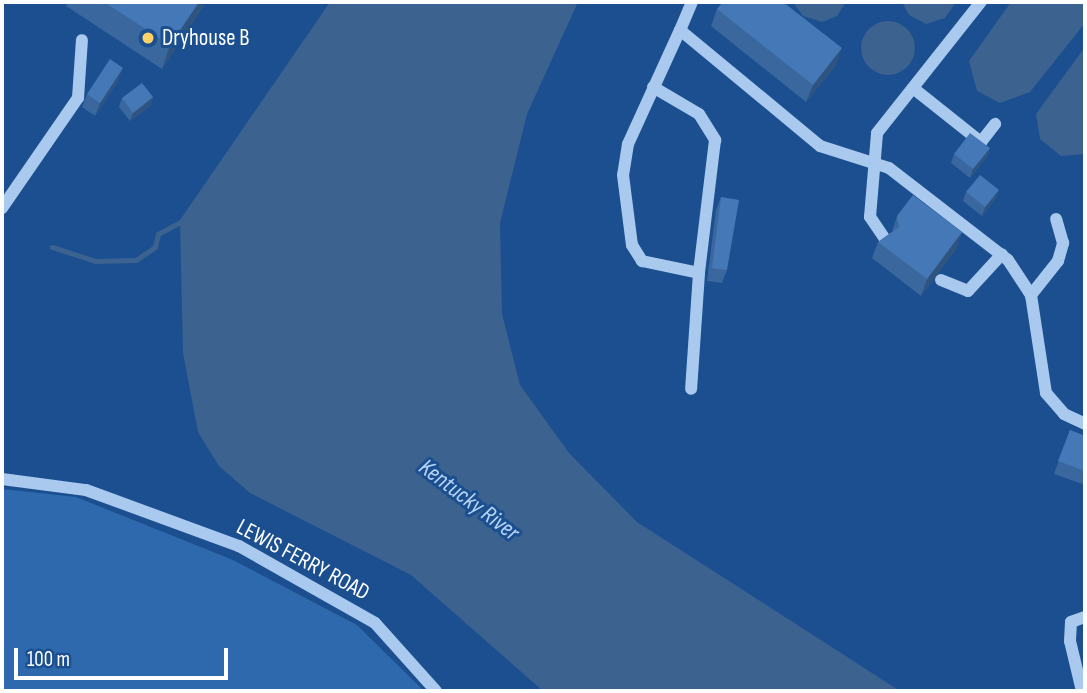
<!DOCTYPE html>
<html>
<head>
<meta charset="utf-8">
<style>
  body { margin:0 }
  #map { position:relative; width:1087px; height:693px; overflow:hidden; background:#1b4f8f; font-family:"Sofia Sans Condensed",sans-serif }
  div>[style] { position:absolute }
  [style*='--x'] { left:calc(var(--x)*1px); top:calc(var(--y)*1px); width:calc(var(--w)*1px); rotate:calc(var(--a)*1deg) }
  .green>* { inset:0; background:#2e69ad }
  .water>* { inset:0; background:#3c6290 }
  .round { border-radius:50% }
  .stream>* { height:4.5px; margin:-2.25px; padding:0 2.25px; transform-origin:2.25px; border-radius:2.25px; background:#3c6290 }
  .minor>* { height:12px; margin:-6px; padding:0 6px; transform-origin:6px; border-radius:6px; background:#a9c9ee }
  .wall>* { inset:0; background:#3a679d }
  .shaded-wall>* { inset:0; background:#305480 }
  .building>* { inset:0; background:#4478b7 }
  .dots>* { width:19px; height:19px; translate:-50% -50%; box-sizing:border-box; border:4px solid #1b4f8f; border-radius:50% }
  span { translate:-50% -50%; white-space:nowrap; text-align:center; line-height:1.15; -webkit-text-stroke:6px #1b4f8f; paint-order:stroke }
  .poi-label { font-size:23px; color:#fff }
  .left { translate:0 -50%; text-align:left }
  .street-label { font-size:23px; color:#fff }
  .water-label { font-size:24px; color:#b5d3f5; font-style:italic }
  .frame { position:absolute; inset:0; border:4px solid #fff; pointer-events:none }
  .scale { position:absolute; left:14px; top:648px; width:214px; height:32px; box-sizing:border-box; border:4px solid #fff; border-top:0; padding-left:9px; font-size:21px; line-height:24px; white-space:nowrap; color:#fff; -webkit-text-stroke:5px #1b4f8f; paint-order:stroke }
</style>
</head>
<body>
<div id="map">
  <div class="green">
    <div style="clip-path:polygon(2px 489px,76px 497px,233px 560px,357px 625px,424px 691px,2px 691px)"></div>
  </div>
  <div class="water">
    <div style="clip-path:polygon(330px 2px,578px 2px,527px 114px,500px 223px,502px 314px,520px 385px,569px 453px,637px 522px,900px 691px,543px 691px,411px 575px,250px 493px,219px 466px,198px 432px,183px 353px,180px 220px)"></div>
    <div style="clip-path:polygon(793px 2px,846px 2px,837px 16px,822px 22px,803px 16px)"></div>
    <div style="clip-path:polygon(902px 2px,956px 2px,945px 18px,926px 24px,909px 15px)"></div>
    <div style="clip-path:polygon(1011px 2px,1085px 2px,1085px 23px,1030px 92px,1000px 103px,977px 91px,969px 61px)"></div>
    <div class="round" style="left:861px;top:21px;width:54px;height:54px"></div>
    <div style="clip-path:polygon(1085px 47px,1085px 154px,1061px 156px,1040px 139px,1036px 114px)"></div>
  </div>
  <div class="stream">
    <div style="--x:52;--y:247;--w:46;--a:17.7"></div>
    <div style="--x:96;--y:261;--w:40;--a:-1.4"></div>
    <div style="--x:136;--y:260;--w:23;--a:-34"></div>
    <div style="--x:155;--y:247;--w:13;--a:-77"></div>
    <div style="--x:158;--y:234;--w:30;--a:-28"></div>
  </div>
  <div class="minor">
    <div style="--x:692;--y:2;--w:30;--a:113"></div>
    <div style="--x:680;--y:30;--w:182;--a:39.6"></div>
    <div style="--x:820;--y:146;--w:72;--a:17.7"></div>
    <div style="--x:889;--y:168;--w:150;--a:37.7"></div>
    <div style="--x:1008;--y:260;--w:42;--a:56.7"></div>
    <div style="--x:1031;--y:295;--w:99;--a:81.3"></div>
    <div style="--x:1046;--y:393;--w:28;--a:49"></div>
    <div style="--x:1064;--y:414;--w:23;--a:25"></div>
    <div style="--x:680;--y:30;--w:125;--a:114.5"></div>
    <div style="--x:628;--y:144;--w:31;--a:99"></div>
    <div style="--x:623;--y:175;--w:71;--a:82.7"></div>
    <div style="--x:632;--y:245;--w:19;--a:58"></div>
    <div style="--x:642;--y:261;--w:58;--a:11.9"></div>
    <div style="--x:699;--y:273;--w:116;--a:93.9"></div>
    <div style="--x:653;--y:87;--w:53;--a:30.4"></div>
    <div style="--x:699;--y:114;--w:31;--a:58"></div>
    <div style="--x:715;--y:140;--w:134;--a:96.9"></div>
    <div style="--x:913;--y:88;--w:87;--a:38.5"></div>
    <div style="--x:981;--y:142;--w:23;--a:-52"></div>
    <div style="--x:2;--y:208;--w:134;--a:-55.4"></div>
    <div style="--x:78;--y:98;--w:58;--a:-86.1"></div>
    <div style="--x:885;--y:239;--w:27;--a:-124"></div>
    <div style="--x:870;--y:217;--w:84;--a:-85.2"></div>
    <div style="--x:877;--y:133;--w:167;--a:-51.6"></div>
    <div style="--x:941;--y:280;--w:29;--a:22"></div>
    <div style="--x:968;--y:291;--w:50;--a:-47.4"></div>
    <div style="--x:1031;--y:295;--w:43;--a:-51.5"></div>
    <div style="--x:1058;--y:261;--w:19;--a:-74"></div>
    <div style="--x:1063;--y:243;--w:25;--a:-106"></div>
    <div style="--x:2;--y:479;--w:85;--a:7.5"></div>
    <div style="--x:86;--y:490;--w:163;--a:20.1"></div>
    <div style="--x:239;--y:546;--w:156;--a:29.5"></div>
    <div style="--x:375;--y:623;--w:91;--a:48.1"></div>
    <div style="--x:1082;--y:691;--w:51;--a:-103.5"></div>
    <div style="--x:1070;--y:641;--w:19;--a:-87"></div>
    <div style="--x:1071;--y:622;--w:15;--a:-20"></div>
  </div>
  <div class="wall">
    <div style="clip-path:polygon(68px 2px,206px 2px,162px 69px,66px 6px)"></div>
    <div style="clip-path:polygon(717px 9px,836px 65px,806px 102px,711px 26px)"></div>
    <div style="clip-path:polygon(118px 81px,95px 116px,82px 107px,87px 94px)"></div>
    <div style="clip-path:polygon(153px 97px,150px 106px,130px 121px,119px 107px,122px 98px)"></div>
    <div style="clip-path:polygon(990px 148px,987px 157px,970px 178px,951px 163px,954px 154px)"></div>
    <div style="clip-path:polygon(966px 192px,996px 198px,982px 216px,963px 201px)"></div>
    <div style="clip-path:polygon(721px 197px,727px 270px,722px 283px,707px 281px,716px 210px)"></div>
    <div style="clip-path:polygon(897px 216px,962px 232px,956px 249px,921px 296px,872px 258px,878px 242px,892px 232px)"></div>
    <div style="clip-path:polygon(1070px 430px,1085px 436px,1085px 485px,1054px 474px)"></div>
  </div>
  <div class="shaded-wall">
    <div style="clip-path:polygon(199px 2px,206px 2px,162px 69px,170px 45px)"></div>
    <div style="clip-path:polygon(842px 48px,836px 65px,806px 102px,813px 85px)"></div>
    <div style="clip-path:polygon(123px 68px,118px 81px,95px 116px,100px 103px)"></div>
    <div style="clip-path:polygon(153px 97px,150px 106px,130px 121px,133px 113px)"></div>
    <div style="clip-path:polygon(990px 148px,987px 157px,970px 178px,973px 169px)"></div>
    <div style="clip-path:polygon(999px 190px,996px 198px,982px 216px,985px 207px)"></div>
    <div style="clip-path:polygon(962px 232px,956px 249px,921px 296px,927px 279px)"></div>
  </div>
  <div class="building">
    <div style="clip-path:polygon(104px 2px,199px 2px,170px 45px)"></div>
    <div style="clip-path:polygon(723px 2px,783px 2px,842px 48px,813px 85px,717px 9px)"></div>
    <div style="clip-path:polygon(110px 59px,123px 68px,100px 103px,87px 94px)"></div>
    <div style="clip-path:polygon(142px 83px,153px 97px,133px 113px,122px 98px)"></div>
    <div style="clip-path:polygon(970px 133px,990px 148px,973px 169px,954px 154px)"></div>
    <div style="clip-path:polygon(980px 175px,999px 190px,985px 207px,966px 192px)"></div>
    <div style="clip-path:polygon(913px 195px,962px 232px,927px 279px,878px 242px,899px 227px,897px 216px)"></div>
    <div style="clip-path:polygon(721px 197px,739px 200px,727px 270px,712px 268px)"></div>
    <div style="clip-path:polygon(1070px 430px,1085px 436px,1085px 471px,1058px 461px)"></div>
  </div>
  <div class="dots">
    <div style="left:148px;top:38px;background:#ffd166"></div>
  </div>
  <div class="poi-label">
    <span class="left" style="left:162px;top:38px">Dryhouse B</span>
  </div>
  <div class="street-label">
    <span style="left:303px;top:560px;rotate:28deg">LEWIS FERRY ROAD</span>
  </div>
  <div class="water-label">
    <span style="left:469px;top:500px;rotate:37deg">Kentucky River</span>
  </div>
  <div class="frame"></div>
  <div class="scale">100 m</div>
</div>
</body>
</html>
